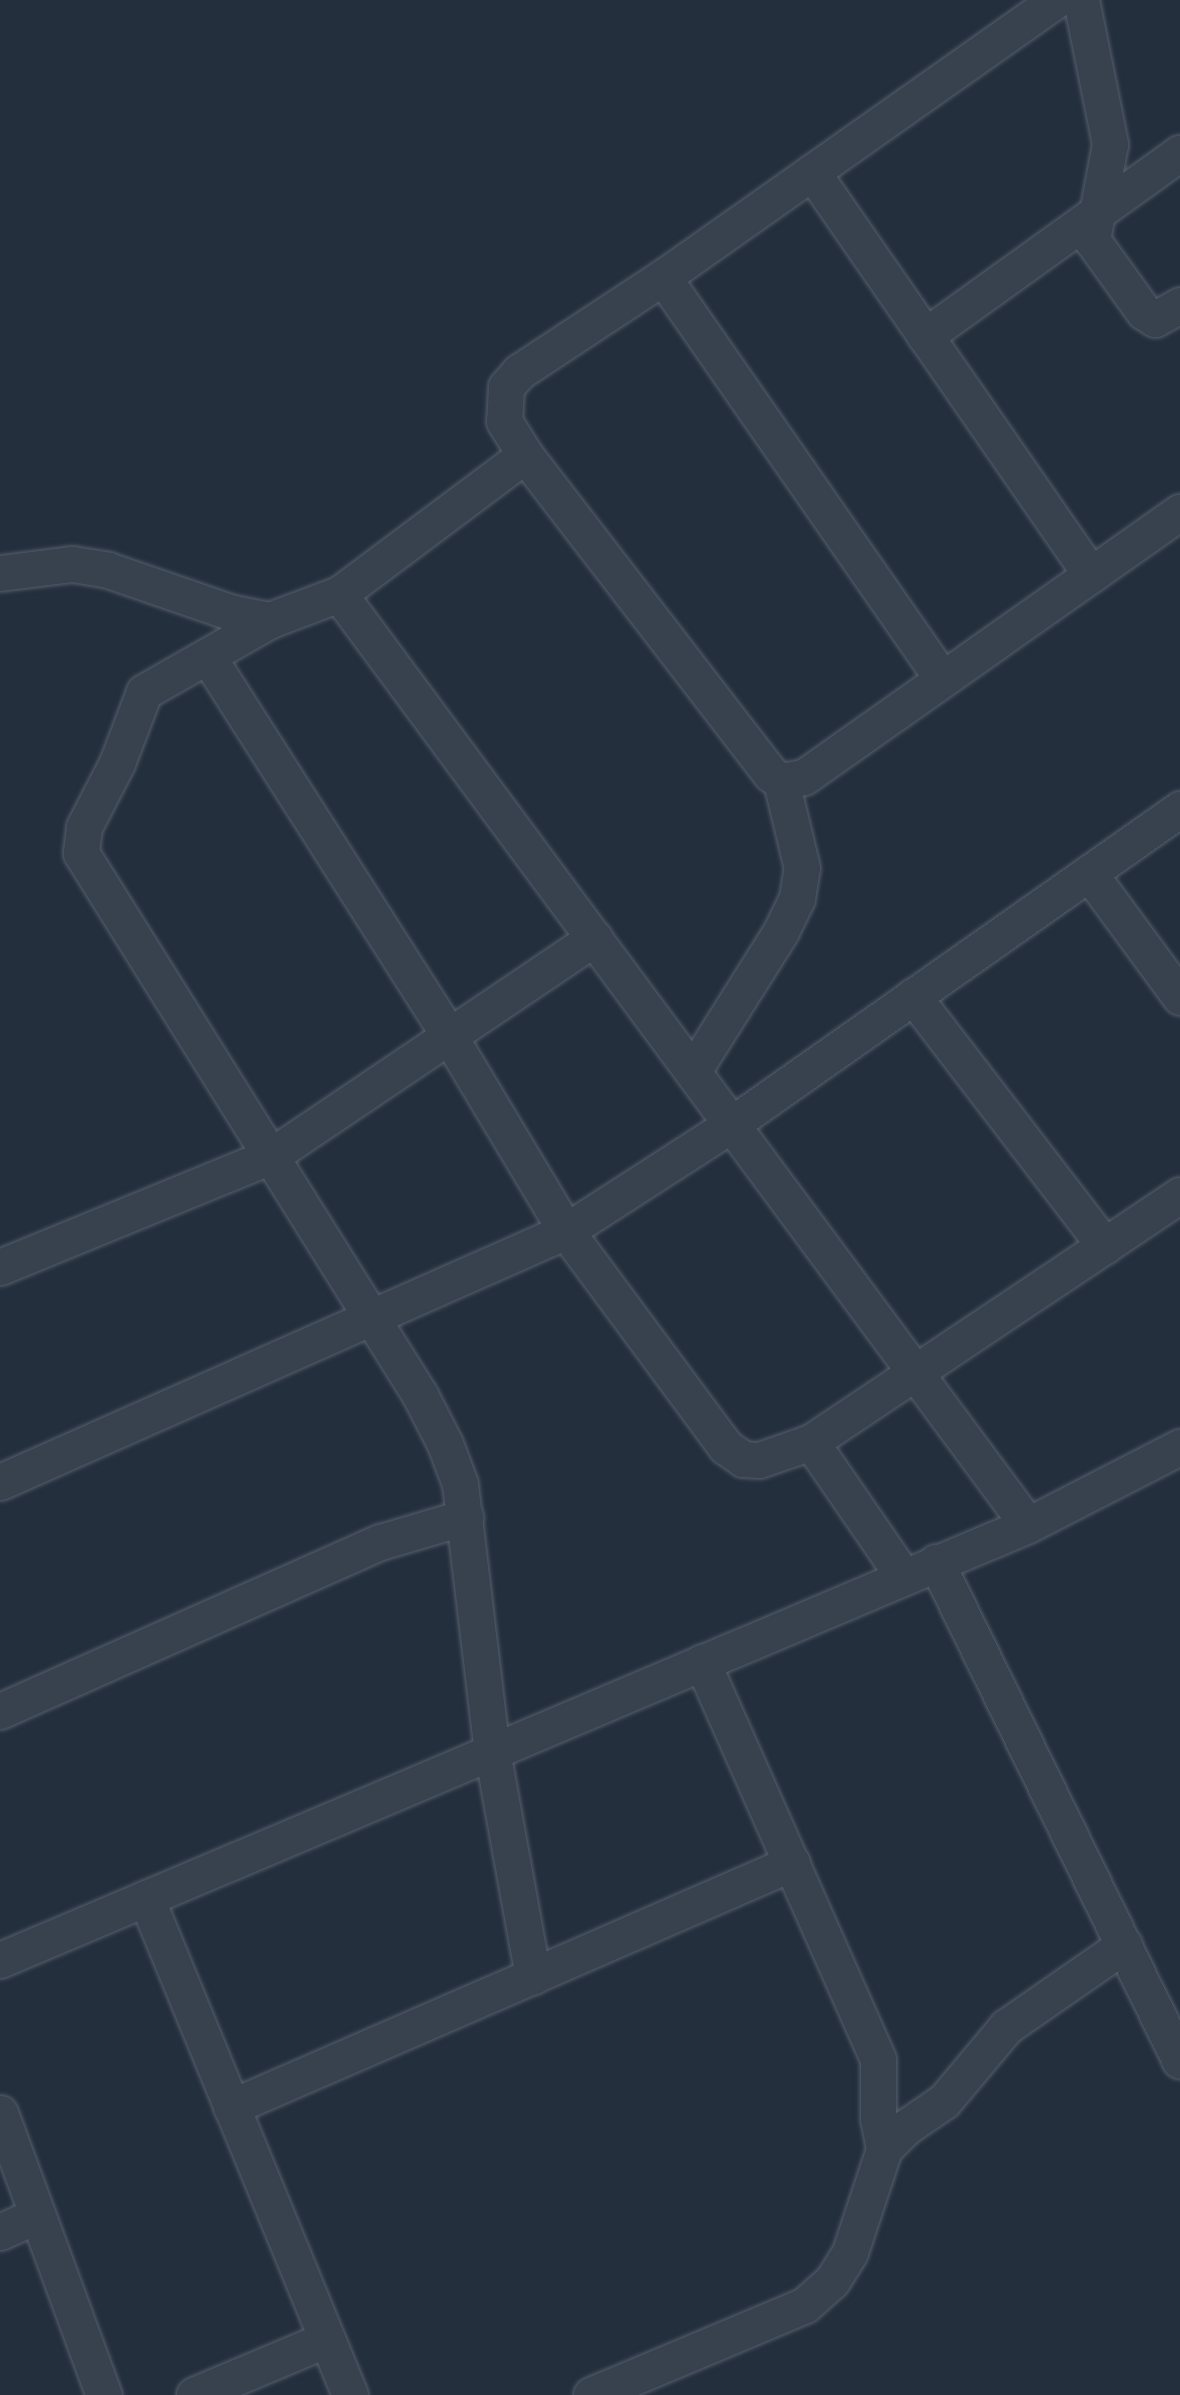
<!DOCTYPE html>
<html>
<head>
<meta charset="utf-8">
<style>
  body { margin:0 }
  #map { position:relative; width:1180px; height:2395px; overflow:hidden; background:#242f3e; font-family:"DM Sans",sans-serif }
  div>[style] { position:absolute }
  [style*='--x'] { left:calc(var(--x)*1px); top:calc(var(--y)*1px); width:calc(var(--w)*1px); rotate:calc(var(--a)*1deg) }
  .roads { filter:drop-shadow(0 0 2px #565f6c) drop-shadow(0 0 2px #565f6c) }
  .minor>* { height:35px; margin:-17.5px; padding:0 17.5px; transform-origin:17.5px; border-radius:17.5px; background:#38414e }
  span { translate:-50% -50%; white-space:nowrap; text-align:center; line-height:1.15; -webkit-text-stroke:7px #1d2633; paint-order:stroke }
</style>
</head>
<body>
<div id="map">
  <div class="roads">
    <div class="minor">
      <div style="--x:1056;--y:0;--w:481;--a:144.8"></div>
      <div style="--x:663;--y:277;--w:173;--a:146.6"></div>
      <div style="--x:519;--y:372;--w:20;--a:131"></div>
      <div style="--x:506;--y:387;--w:34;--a:93"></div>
      <div style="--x:504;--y:421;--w:40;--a:58"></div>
      <div style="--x:525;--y:455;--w:403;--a:52.4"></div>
      <div style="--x:771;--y:774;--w:12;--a:35"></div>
      <div style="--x:781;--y:781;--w:23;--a:-10"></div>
      <div style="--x:804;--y:777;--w:460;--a:-35.2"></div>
      <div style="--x:1081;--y:0;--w:147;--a:78.6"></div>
      <div style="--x:1110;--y:144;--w:98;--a:100.6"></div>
      <div style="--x:1092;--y:240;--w:89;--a:54.2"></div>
      <div style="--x:1144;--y:312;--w:13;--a:32"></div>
      <div style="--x:1155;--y:319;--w:29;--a:-29"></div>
      <div style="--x:812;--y:172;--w:490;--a:55.3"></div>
      <div style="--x:663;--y:277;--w:489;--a:55.2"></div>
      <div style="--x:925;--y:336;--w:314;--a:-35.7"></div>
      <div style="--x:525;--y:455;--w:232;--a:143.2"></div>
      <div style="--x:339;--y:594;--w:1158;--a:53.5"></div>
      <div style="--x:0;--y:573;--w:73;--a:-7.1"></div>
      <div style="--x:72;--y:564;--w:36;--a:9"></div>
      <div style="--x:108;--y:570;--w:132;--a:19"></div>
      <div style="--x:233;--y:613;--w:38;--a:11"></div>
      <div style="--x:270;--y:620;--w:74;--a:-20.6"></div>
      <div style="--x:270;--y:620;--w:145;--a:150.3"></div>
      <div style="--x:144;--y:692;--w:76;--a:110.8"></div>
      <div style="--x:117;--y:763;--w:72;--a:117.3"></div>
      <div style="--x:84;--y:827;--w:26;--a:97"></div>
      <div style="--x:81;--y:853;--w:639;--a:57.98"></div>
      <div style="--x:420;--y:1395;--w:55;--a:63"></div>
      <div style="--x:445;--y:1444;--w:43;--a:69.4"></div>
      <div style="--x:460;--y:1484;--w:269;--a:83.2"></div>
      <div style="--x:492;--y:1751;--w:229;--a:79.7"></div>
      <div style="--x:208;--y:657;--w:453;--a:57.5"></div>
      <div style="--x:451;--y:1039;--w:224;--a:59.1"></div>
      <div style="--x:566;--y:1231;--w:269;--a:53.5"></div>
      <div style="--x:726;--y:1447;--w:21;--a:35"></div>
      <div style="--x:743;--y:1459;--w:16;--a:4"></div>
      <div style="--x:759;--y:1460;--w:55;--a:-19.1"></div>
      <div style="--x:811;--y:1442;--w:444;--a:-33.8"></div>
      <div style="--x:1089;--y:873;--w:154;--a:53.7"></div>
      <div style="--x:913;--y:996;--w:315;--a:52.5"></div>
      <div style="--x:693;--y:1071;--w:165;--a:-57.8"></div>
      <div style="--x:781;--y:931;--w:37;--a:-64"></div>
      <div style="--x:797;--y:898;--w:30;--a:-81"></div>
      <div style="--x:802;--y:868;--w:89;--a:-103.6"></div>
      <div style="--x:0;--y:1267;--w:293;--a:-22.3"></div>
      <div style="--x:271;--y:1156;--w:390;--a:-34"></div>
      <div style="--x:811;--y:1442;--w:163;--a:55.5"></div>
      <div style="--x:0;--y:1482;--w:619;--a:-23.92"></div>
      <div style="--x:566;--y:1231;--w:197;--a:-32.8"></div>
      <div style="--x:732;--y:1124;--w:548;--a:-35.11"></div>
      <div style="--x:936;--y:1562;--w:555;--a:63.94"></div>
      <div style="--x:702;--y:1662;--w:435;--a:66.1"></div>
      <div style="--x:878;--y:2060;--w:58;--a:90"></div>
      <div style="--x:878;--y:2118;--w:32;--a:79"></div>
      <div style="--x:0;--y:1711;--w:416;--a:-24"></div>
      <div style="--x:380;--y:1542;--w:89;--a:-16.4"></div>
      <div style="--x:146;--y:1898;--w:537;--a:67.68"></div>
      <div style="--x:0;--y:1960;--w:1116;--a:-22.94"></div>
      <div style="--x:1028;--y:1525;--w:171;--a:-27.2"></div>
      <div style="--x:231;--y:2107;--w:612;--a:-23.51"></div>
      <div style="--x:0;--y:2113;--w:301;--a:69.8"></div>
      <div style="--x:0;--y:2232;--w:41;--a:-24.7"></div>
      <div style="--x:194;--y:2395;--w:144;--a:-22.8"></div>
      <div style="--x:591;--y:2395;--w:232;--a:-22.8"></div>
      <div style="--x:805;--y:2305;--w:36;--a:-42"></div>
      <div style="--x:832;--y:2281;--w:34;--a:-58"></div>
      <div style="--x:850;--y:2252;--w:108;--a:-71.7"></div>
      <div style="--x:884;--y:2149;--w:31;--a:-45"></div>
      <div style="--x:906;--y:2127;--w:46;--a:-34.4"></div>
      <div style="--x:944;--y:2101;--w:97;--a:-50"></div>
      <div style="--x:1006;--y:2027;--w:144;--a:-34.8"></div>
    </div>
  </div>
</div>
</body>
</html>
